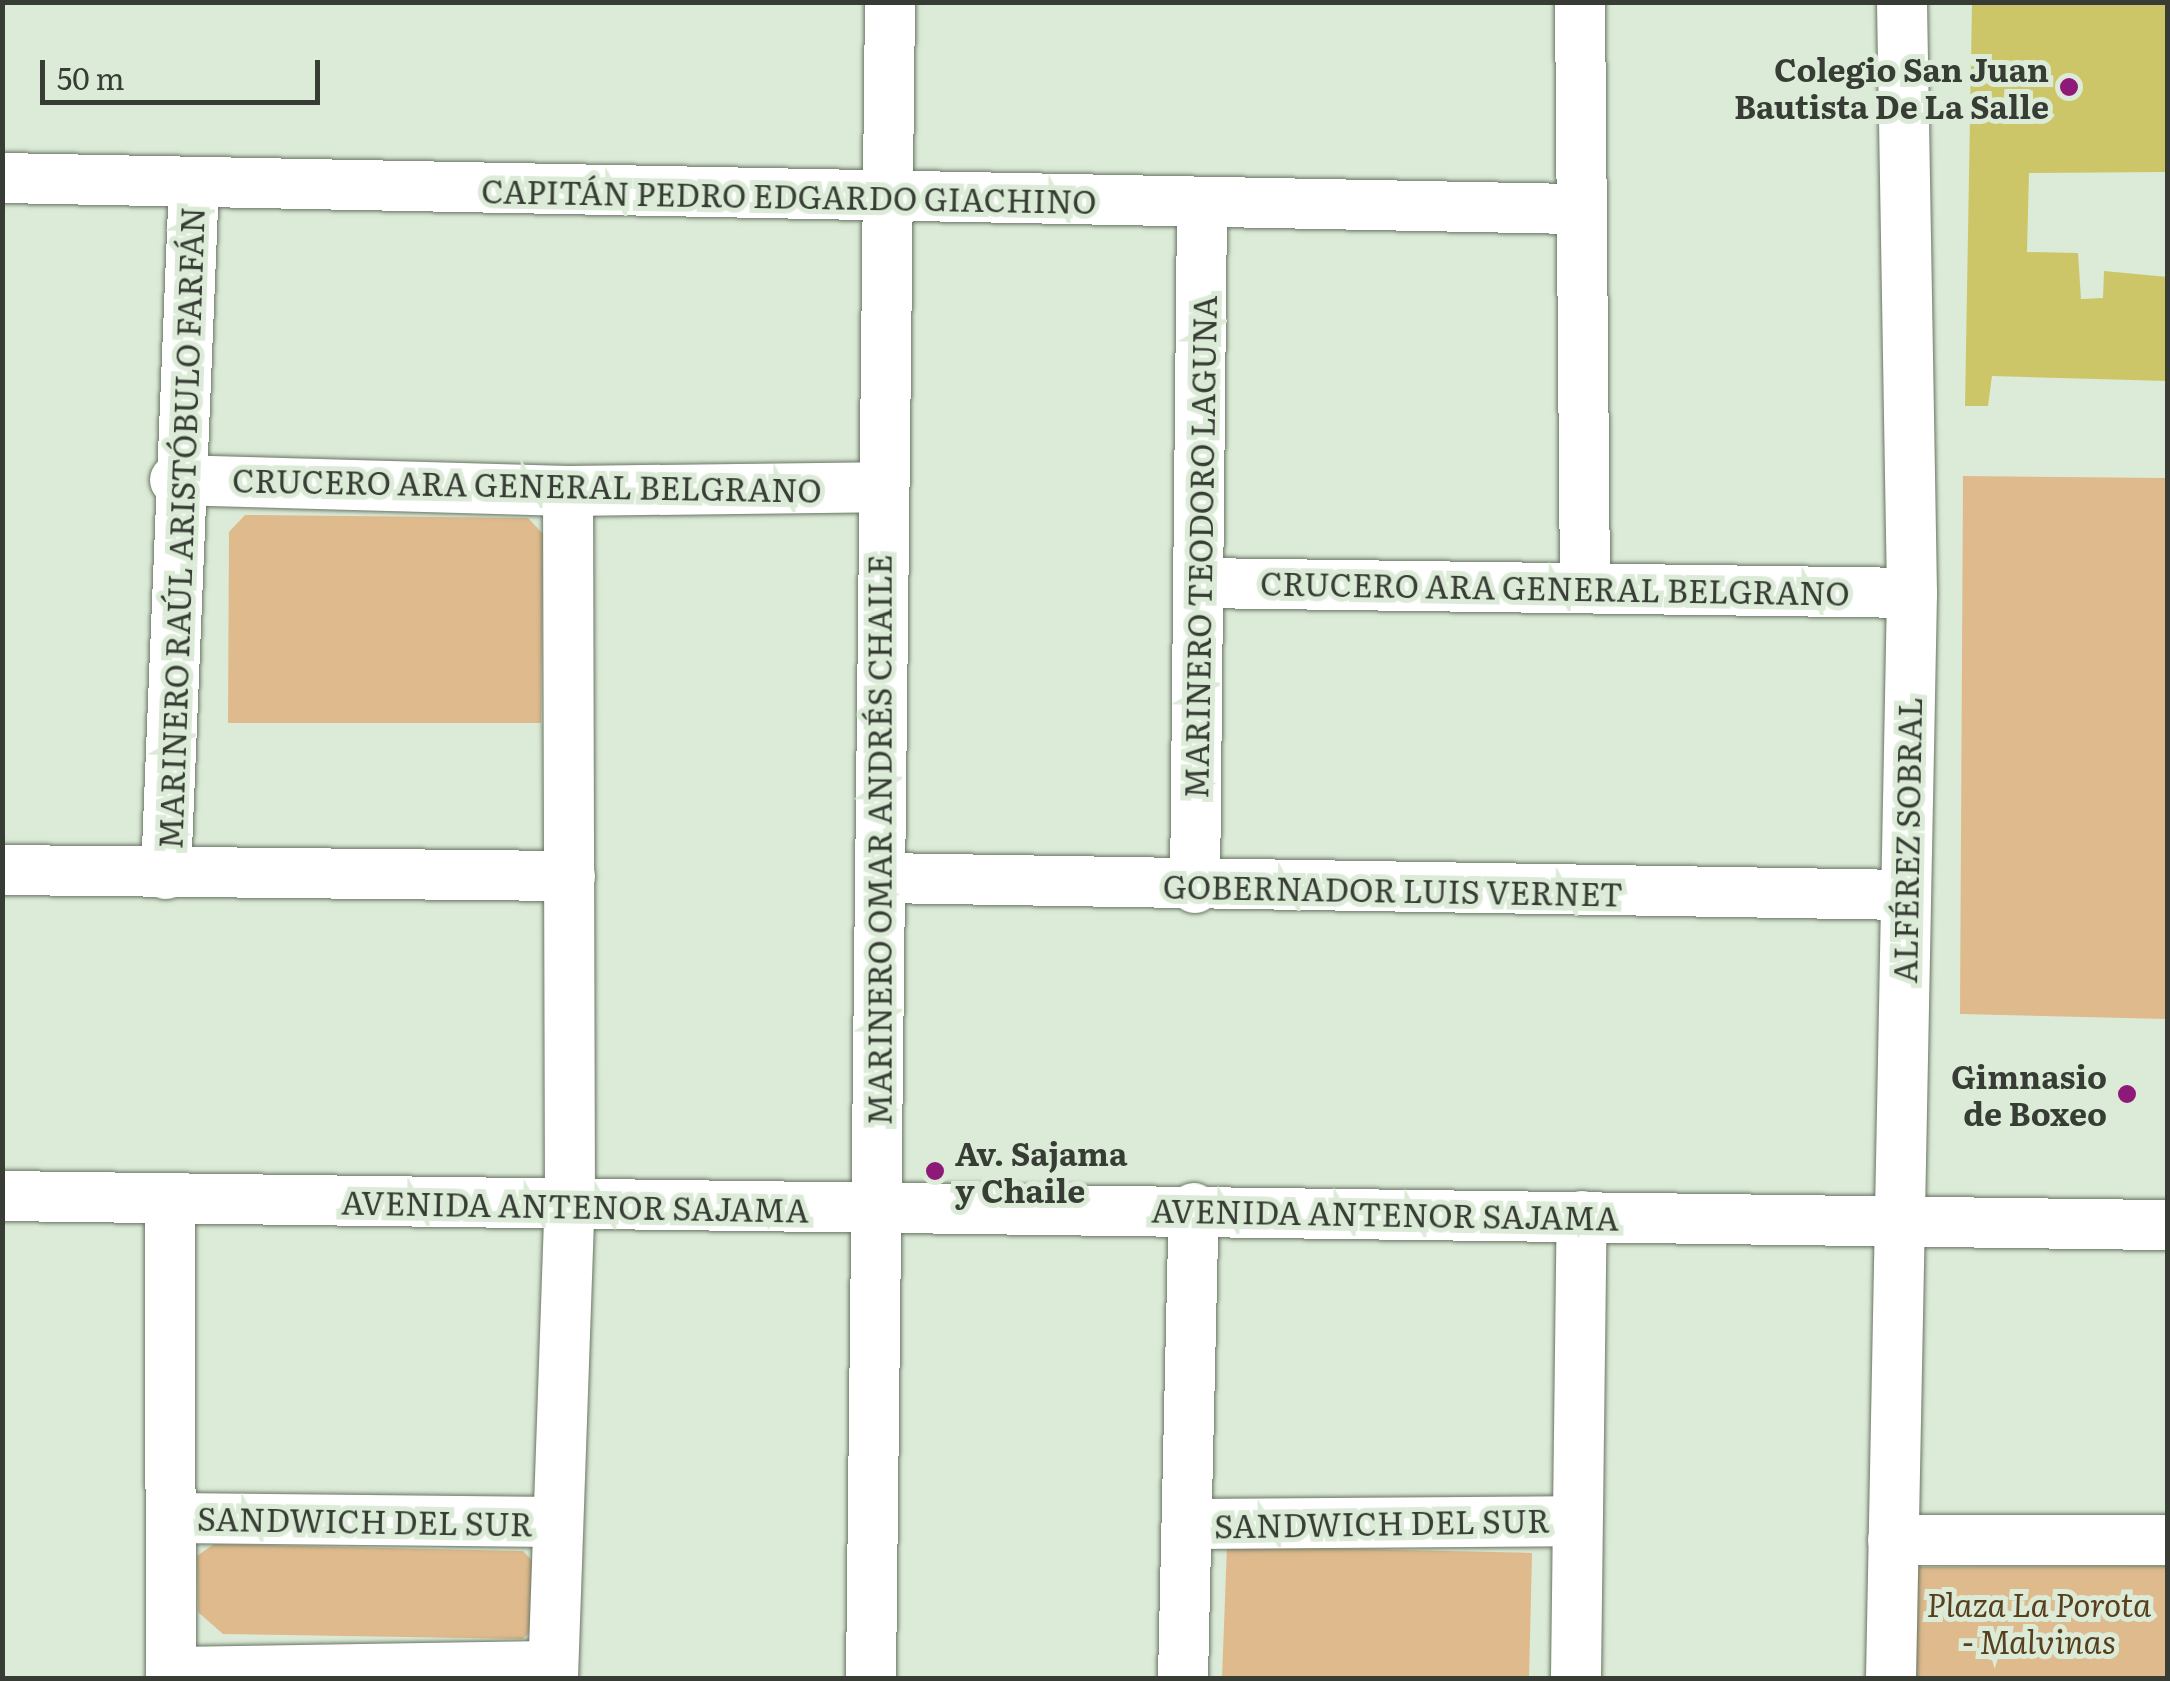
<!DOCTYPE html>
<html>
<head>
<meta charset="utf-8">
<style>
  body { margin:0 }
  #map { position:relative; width:2170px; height:1681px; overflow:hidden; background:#dcebd7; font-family:Literata,serif }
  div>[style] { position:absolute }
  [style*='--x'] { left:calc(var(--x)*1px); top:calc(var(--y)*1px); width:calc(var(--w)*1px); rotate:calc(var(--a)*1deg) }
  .green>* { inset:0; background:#deba8d }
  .building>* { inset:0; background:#cdc668 }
  .roads { filter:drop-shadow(0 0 2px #697564) drop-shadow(0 0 2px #697564) }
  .minor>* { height:50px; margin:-25px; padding:0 25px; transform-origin:25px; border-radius:25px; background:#fff }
  .dots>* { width:28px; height:28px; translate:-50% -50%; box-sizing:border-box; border:5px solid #dcebd7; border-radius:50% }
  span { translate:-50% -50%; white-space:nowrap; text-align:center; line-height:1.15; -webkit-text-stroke:10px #dcebd7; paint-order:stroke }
  .poi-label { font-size:32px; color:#373c35; font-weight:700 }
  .right { translate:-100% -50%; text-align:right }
  .left { translate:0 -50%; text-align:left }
  .street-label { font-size:32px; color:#373c35 }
  .park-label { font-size:32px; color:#58401f; font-style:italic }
  .frame { position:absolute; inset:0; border:5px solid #373c35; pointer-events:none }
  .scale { position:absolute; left:40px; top:60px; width:280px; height:45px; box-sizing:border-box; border:5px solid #373c35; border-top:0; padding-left:12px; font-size:30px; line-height:35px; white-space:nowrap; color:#373c35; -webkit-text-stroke:8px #dcebd7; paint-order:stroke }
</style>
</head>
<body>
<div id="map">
  <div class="green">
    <div style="clip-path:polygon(1963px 476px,2167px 478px,2167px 1019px,1960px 1014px)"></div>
    <div style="clip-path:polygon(245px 515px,528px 518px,543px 534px,541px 723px,228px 723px,229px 532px)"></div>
    <div style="clip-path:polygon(214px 1544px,523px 1551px,540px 1569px,540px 1622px,523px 1639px,223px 1634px,198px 1612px,197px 1556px)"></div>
    <div style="clip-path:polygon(1227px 1546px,1532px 1553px,1529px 1678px,1222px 1678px)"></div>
    <div style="clip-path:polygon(2167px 1566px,2167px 1678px,1911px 1678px,1911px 1567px)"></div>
  </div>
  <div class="building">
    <div style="clip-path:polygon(1972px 2px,2168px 2px,2168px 172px,2029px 173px,2027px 252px,2078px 253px,2081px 299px,2103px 298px,2104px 271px,2168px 277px,2168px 381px,1992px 376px,1988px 406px,1965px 406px)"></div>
  </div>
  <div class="roads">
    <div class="minor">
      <div style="--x:1580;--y:2;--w:582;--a:89.51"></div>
      <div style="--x:2;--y:178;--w:1574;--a:1.13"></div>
      <div style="--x:175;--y:480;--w:393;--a:1.6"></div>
      <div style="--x:568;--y:491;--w:311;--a:-0.7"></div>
      <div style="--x:1199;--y:583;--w:713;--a:0.8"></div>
      <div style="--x:2;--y:870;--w:568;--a:0.61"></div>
      <div style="--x:166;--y:874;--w:692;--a:-87.68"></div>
      <div style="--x:882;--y:878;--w:1022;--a:0.95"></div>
      <div style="--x:1195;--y:888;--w:682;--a:-89.41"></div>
      <div style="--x:2;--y:1196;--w:2166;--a:0.77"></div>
      <div style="--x:170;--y:1199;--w:479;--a:89.9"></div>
      <div style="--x:175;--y:1518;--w:380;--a:0.6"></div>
      <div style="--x:1188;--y:1524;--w:388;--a:-0.4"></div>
      <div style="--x:1893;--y:1540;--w:275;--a:0"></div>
      <div style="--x:171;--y:1672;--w:382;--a:-0.9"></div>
      <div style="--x:553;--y:1678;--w:475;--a:-88"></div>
      <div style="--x:570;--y:1203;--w:712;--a:-90.16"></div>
      <div style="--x:871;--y:1678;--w:1676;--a:-89.35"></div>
      <div style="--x:1183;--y:1678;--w:470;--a:-88.7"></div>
      <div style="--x:1576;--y:1678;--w:462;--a:-89.3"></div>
      <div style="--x:1891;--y:1678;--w:1085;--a:-88.89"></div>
      <div style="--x:1912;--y:593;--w:591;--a:-90.97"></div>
    </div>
  </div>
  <div class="dots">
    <div style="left:2069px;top:87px;background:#8f1978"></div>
    <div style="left:2127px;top:1094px;background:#8f1978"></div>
    <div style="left:935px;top:1171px;background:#8f1978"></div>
  </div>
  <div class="poi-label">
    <span class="right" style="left:2049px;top:87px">Colegio San Juan<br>Bautista De La Salle</span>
    <span class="right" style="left:2107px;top:1094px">Gimnasio<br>de Boxeo</span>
    <span class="left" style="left:955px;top:1171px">Av. Sajama<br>y Chaile</span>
  </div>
  <div class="street-label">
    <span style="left:789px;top:195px;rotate:1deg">CAPITÁN PEDRO EDGARDO GIACHINO</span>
    <span style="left:527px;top:484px;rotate:1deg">CRUCERO ARA GENERAL BELGRANO</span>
    <span style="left:180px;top:528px;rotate:-88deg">MARINERO RAÚL ARISTÓBULO FARFÁN</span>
    <span style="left:1199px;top:547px;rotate:-89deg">MARINERO TEODORO LAGUNA</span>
    <span style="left:1555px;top:587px;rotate:1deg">CRUCERO ARA GENERAL BELGRANO</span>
    <span style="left:878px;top:840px;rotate:-90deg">MARINERO OMAR ANDRÉS CHAILE</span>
    <span style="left:1906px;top:840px;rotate:-89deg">ALFÉREZ SOBRAL</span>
    <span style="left:1393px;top:889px;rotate:1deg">GOBERNADOR LUIS VERNET</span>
    <span style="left:575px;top:1205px;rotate:1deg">AVENIDA ANTENOR SAJAMA</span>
    <span style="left:1385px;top:1213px;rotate:1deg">AVENIDA ANTENOR SAJAMA</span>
    <span style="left:365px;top:1520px;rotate:1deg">SANDWICH DEL SUR</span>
    <span style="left:1382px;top:1522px;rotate:-1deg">SANDWICH DEL SUR</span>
  </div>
  <div class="park-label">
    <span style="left:2039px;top:1622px">Plaza La Porota<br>- Malvinas</span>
  </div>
  <div class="frame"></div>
  <div class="scale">50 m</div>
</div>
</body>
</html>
